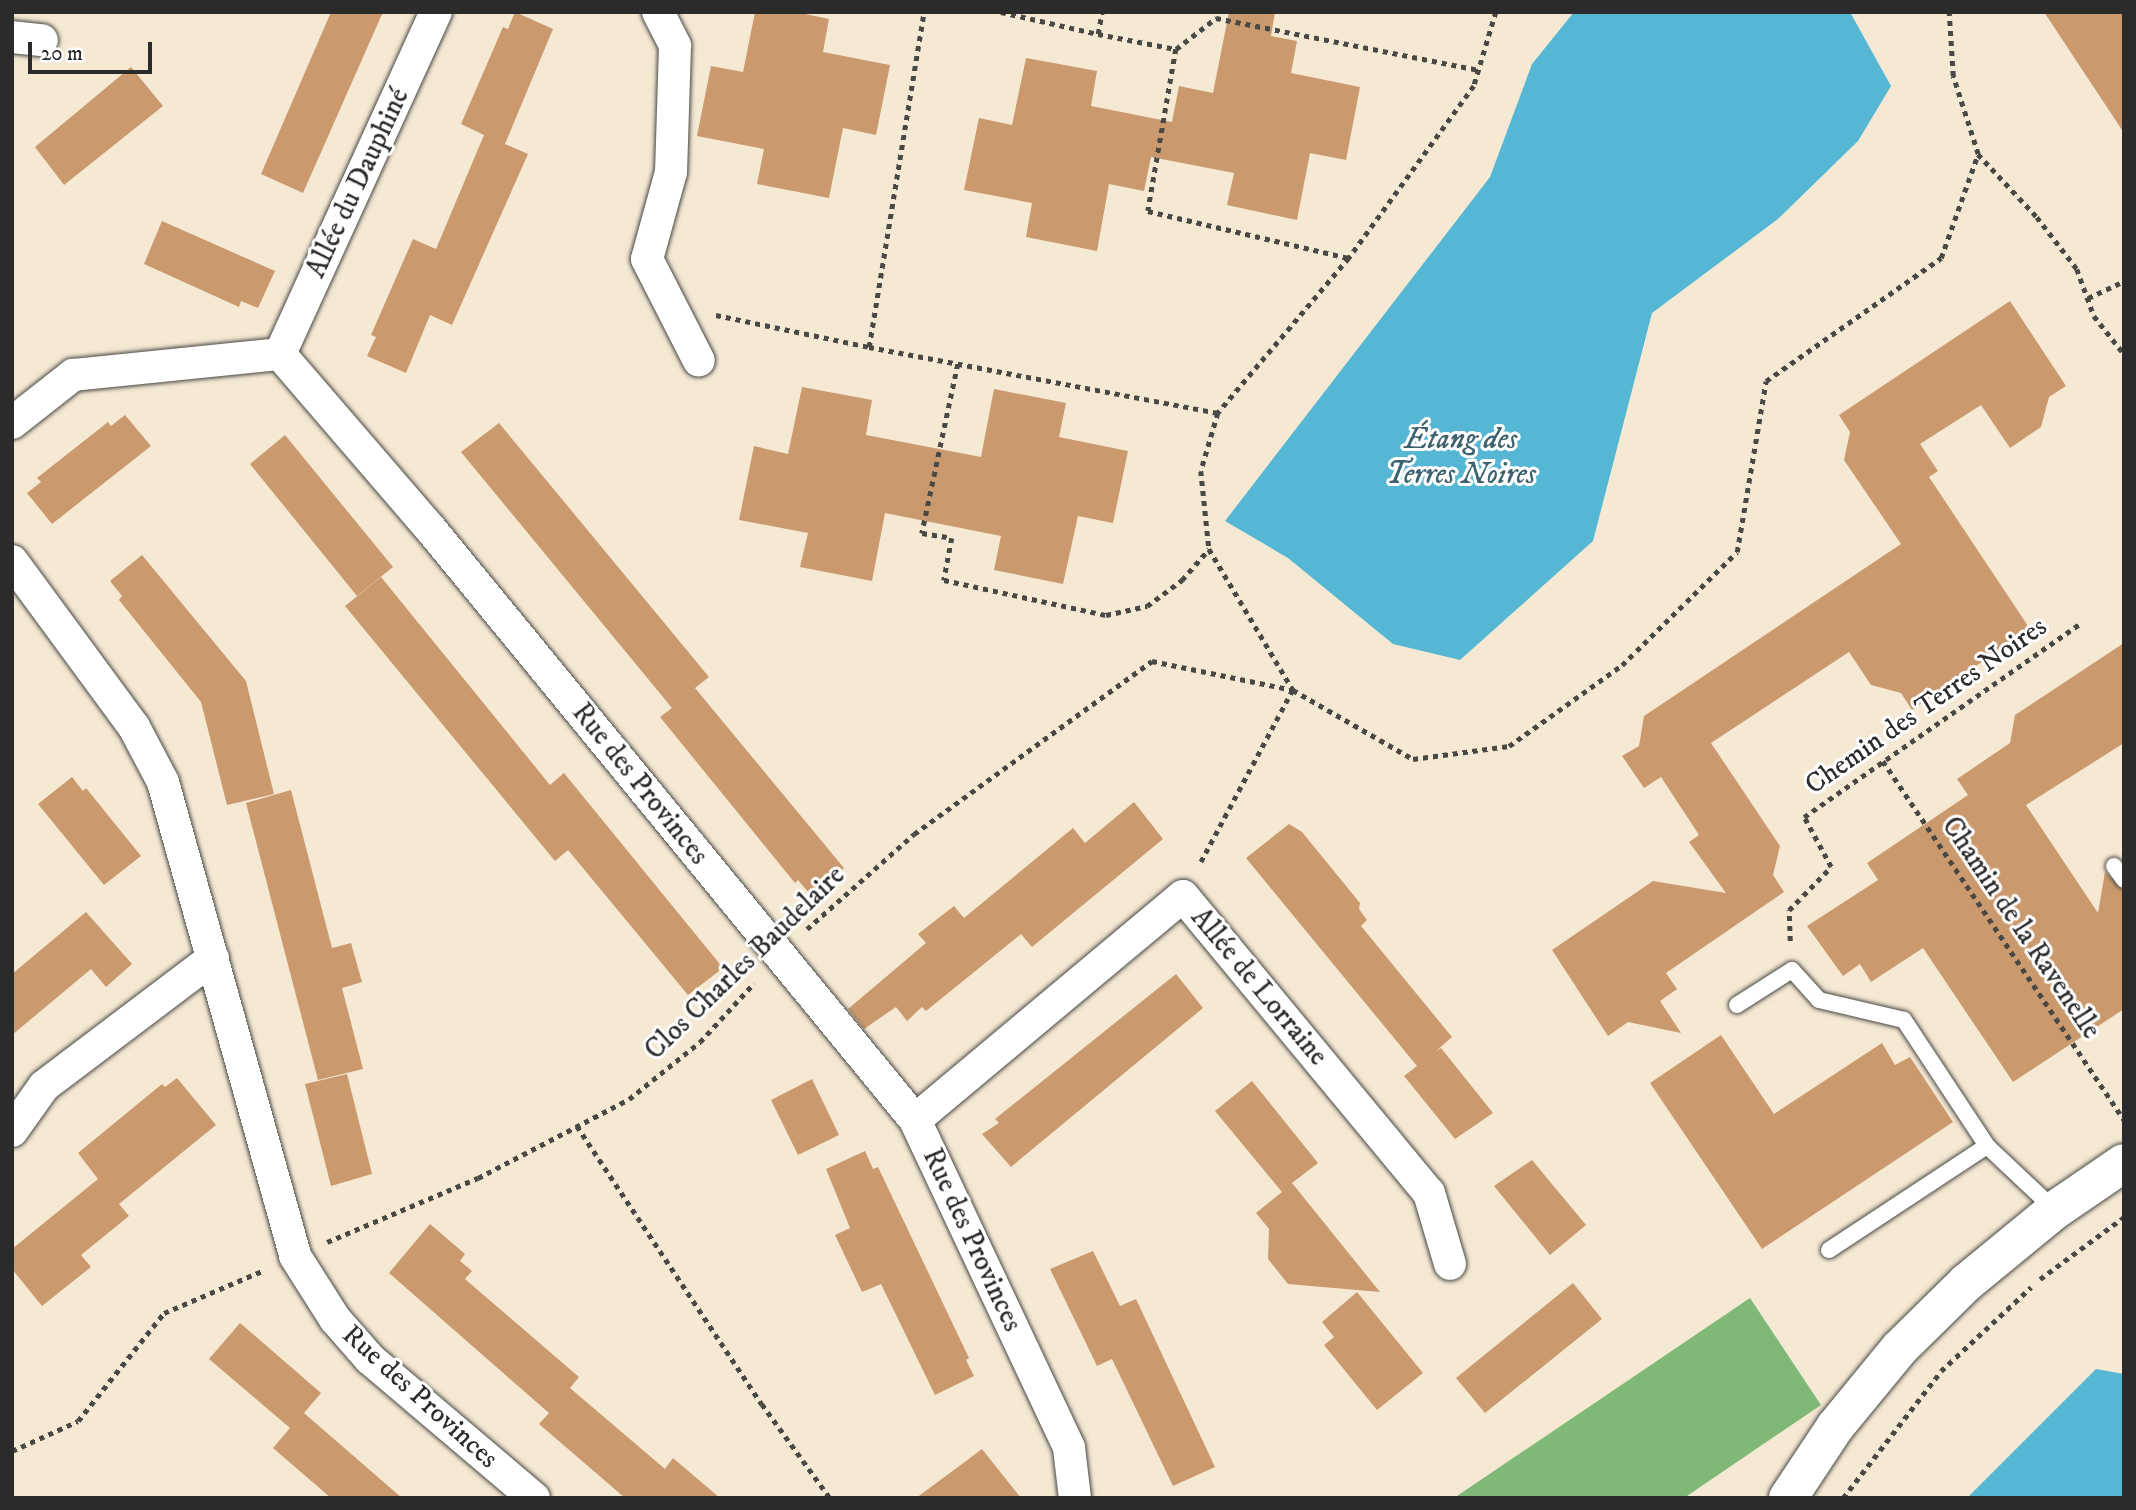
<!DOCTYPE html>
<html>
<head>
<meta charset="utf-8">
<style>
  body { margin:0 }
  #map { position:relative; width:2136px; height:1510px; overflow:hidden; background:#f5e9d4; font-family:"IM FELL DW Pica",serif }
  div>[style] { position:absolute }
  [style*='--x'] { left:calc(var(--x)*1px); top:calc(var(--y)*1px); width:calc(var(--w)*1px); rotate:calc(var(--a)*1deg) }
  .forest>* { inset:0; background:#80b977 }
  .water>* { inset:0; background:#56b7d5 }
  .building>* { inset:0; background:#ca9a6e }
  .path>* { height:4.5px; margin-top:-2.25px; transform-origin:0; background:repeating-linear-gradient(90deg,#494844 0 5px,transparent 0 10px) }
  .roads { filter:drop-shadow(0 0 2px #494844) drop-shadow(0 0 2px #494844) }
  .lane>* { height:16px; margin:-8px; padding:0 8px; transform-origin:8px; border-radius:8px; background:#fff }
  .street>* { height:32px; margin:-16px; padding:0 16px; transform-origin:16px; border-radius:16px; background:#fff }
  .secondary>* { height:38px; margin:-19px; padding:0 19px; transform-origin:19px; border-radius:19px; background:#fff }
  span { translate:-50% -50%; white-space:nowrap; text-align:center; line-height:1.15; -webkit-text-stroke:6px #fff; paint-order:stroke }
  .street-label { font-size:28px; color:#2b2b2b }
  .water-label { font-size:30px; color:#3c636f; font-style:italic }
  .frame { position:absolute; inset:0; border:14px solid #2b2b2b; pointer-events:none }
  .scale { position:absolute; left:28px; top:42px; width:124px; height:32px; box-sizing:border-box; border:4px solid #2b2b2b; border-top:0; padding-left:9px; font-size:21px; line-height:24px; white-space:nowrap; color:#2b2b2b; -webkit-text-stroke:5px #fff; paint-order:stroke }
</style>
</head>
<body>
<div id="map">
  <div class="forest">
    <div style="clip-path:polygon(1750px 1298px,1821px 1405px,1684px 1498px,1454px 1498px)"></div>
  </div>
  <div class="water">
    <div style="clip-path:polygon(1574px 12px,1850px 12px,1891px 86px,1858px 141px,1778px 219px,1652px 313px,1593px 541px,1460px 660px,1393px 644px,1288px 558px,1225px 521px,1490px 177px,1532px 64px)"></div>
    <div style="clip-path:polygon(2096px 1369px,2124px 1374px,2124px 1498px,1967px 1498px)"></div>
  </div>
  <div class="building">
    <div style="clip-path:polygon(331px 12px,383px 12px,303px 193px,261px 174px)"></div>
    <div style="clip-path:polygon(515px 12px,553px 29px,505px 144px,528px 154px,452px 325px,430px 315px,406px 373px,367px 356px,376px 337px,371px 335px,413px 239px,436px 249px,484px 135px,461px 124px,503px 27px,508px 29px)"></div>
    <div style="clip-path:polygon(755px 12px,796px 12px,829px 19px,823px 52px,890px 65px,876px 135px,843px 128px,829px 198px,757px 184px,764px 149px,697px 136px,711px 66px,743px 72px)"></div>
    <div style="clip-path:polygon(1229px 12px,1275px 12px,1271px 36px,1297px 41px,1291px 73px,1360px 87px,1346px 160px,1310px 153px,1297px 220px,1227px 205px,1234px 173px,1151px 157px,1144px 191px,1109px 184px,1097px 251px,1026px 237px,1032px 203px,964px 190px,979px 118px,1012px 125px,1026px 58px,1097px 71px,1091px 106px,1172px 122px,1179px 86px,1213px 93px)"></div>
    <div style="clip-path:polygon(2044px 12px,2124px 12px,2124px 133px)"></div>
    <div style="clip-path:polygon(131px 67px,163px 106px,64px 185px,35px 147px)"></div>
    <div style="clip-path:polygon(162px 221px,275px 271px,258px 308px,241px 301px,239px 307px,144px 264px)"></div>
    <div style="clip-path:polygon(2010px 301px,2066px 386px,2049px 397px,2041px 427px,2010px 448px,1981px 405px,1920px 444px,1938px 471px,1929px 477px,2030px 629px,1912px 710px,1901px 693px,1871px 685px,1849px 652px,1711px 743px,1780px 846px,1773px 875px,1784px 892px,1666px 973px,1677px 989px,1660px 1001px,1681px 1033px,1628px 1022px,1608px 1036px,1552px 950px,1653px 881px,1726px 893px,1689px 842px,1699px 835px,1661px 777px,1644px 788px,1622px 756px,1639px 746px,1644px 716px,1901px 544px,1844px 460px,1850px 432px,1839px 415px)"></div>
    <div style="clip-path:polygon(802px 387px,872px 400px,866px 435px,981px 457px,994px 389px,1066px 403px,1059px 437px,1128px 451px,1113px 523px,1078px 516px,1063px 584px,994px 570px,1001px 536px,885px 513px,872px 581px,800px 567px,808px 533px,739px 520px,754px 446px,788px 454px)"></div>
    <div style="clip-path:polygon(125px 415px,151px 446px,52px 524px,27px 493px,41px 482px,37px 478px,108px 422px,111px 426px)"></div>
    <div style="clip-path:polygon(499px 423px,709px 677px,695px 688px,844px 868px,810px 894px,798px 880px,795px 883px,660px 717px,672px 708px,461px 452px)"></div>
    <div style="clip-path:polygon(285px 435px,393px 567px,357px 596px,250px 464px)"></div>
    <div style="clip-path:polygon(142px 555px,246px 681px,274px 794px,227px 805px,201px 702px,119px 600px,122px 596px,110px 581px)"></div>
    <div style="clip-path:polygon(381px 577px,550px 785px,564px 773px,723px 968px,688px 995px,568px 850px,555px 861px,345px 606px)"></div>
    <div style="clip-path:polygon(2124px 643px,2124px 743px,2026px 805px,2098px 913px,2105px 872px,2124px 890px,2124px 1009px,2013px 1082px,1923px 948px,1871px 982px,1860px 964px,1843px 976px,1807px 926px,1878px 880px,1867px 863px,1968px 795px,1957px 779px,2010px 743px,2015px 715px)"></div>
    <div style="clip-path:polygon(72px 777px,83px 791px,86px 788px,141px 856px,104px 885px,38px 804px)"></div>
    <div style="clip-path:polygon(291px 790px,332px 948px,351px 943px,362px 982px,342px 988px,363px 1069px,318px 1080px,246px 803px)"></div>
    <div style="clip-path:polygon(1134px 802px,1163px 839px,1032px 947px,1021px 934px,926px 1011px,922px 1007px,907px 1021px,896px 1007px,864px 1029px,848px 1009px,926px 943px,918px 934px,954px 906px,964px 918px,1073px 828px,1085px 843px)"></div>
    <div style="clip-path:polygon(1289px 824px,1302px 832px,1360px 903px,1359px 909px,1367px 920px,1361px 926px,1452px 1037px,1435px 1052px,1441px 1048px,1493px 1113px,1455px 1139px,1404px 1076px,1417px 1066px,1246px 858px)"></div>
    <div style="clip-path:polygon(86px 912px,132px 964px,106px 987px,91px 969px,12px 1035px,12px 974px)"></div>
    <div style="clip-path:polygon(1176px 974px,1203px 1008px,1011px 1167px,982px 1134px,999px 1123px,995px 1119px)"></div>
    <div style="clip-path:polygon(1721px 1035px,1774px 1114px,1882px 1043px,1895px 1065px,1910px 1057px,1953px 1122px,1762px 1249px,1650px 1083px)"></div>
    <div style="clip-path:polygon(347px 1074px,372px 1174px,331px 1186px,305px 1084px)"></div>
    <div style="clip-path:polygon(177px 1078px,216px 1125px,119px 1204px,129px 1216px,81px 1255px,91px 1267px,42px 1306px,12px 1269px,12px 1249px,98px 1179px,78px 1153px,162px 1084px,165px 1087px)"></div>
    <div style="clip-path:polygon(812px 1079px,839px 1135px,798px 1155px,771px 1100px)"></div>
    <div style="clip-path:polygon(1252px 1081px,1318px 1163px,1292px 1183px,1380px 1292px,1288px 1284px,1268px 1259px,1269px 1229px,1256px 1213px,1282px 1192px,1215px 1111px)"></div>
    <div style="clip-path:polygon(865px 1151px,873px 1169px,878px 1167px,969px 1358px,966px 1360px,974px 1376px,935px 1395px,881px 1284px,862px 1292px,835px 1235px,850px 1228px,826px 1169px)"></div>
    <div style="clip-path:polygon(1532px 1160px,1586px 1225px,1550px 1255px,1494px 1186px)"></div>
    <div style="clip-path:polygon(430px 1224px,465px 1254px,460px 1261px,472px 1271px,465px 1279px,579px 1377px,570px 1388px,665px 1469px,673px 1458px,720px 1498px,625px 1498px,539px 1424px,549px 1413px,389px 1273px)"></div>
    <div style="clip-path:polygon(1093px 1251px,1120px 1306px,1136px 1299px,1215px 1467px,1173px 1486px,1112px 1359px,1097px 1366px,1050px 1269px)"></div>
    <div style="clip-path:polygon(1573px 1283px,1602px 1319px,1485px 1413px,1456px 1378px)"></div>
    <div style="clip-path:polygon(1357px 1292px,1423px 1373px,1377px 1410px,1324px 1345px,1334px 1337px,1322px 1322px)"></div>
    <div style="clip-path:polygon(240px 1323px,321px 1393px,304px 1413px,402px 1498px,331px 1498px,273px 1448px,290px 1428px,209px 1359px)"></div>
    <div style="clip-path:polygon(982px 1449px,1021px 1498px,916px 1498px,958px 1467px)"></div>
  </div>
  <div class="path">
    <div style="--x:1001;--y:12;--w:99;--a:12.8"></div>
    <div style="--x:1098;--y:34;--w:22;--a:-80"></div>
    <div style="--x:1496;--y:12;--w:77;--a:106.6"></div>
    <div style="--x:1474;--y:86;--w:213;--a:126"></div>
    <div style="--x:1349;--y:258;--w:203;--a:130.2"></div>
    <div style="--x:1218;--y:413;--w:60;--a:106.3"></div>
    <div style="--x:1201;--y:471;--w:78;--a:84.1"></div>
    <div style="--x:1209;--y:549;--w:164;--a:59.2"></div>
    <div style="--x:1293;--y:690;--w:138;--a:29.9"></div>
    <div style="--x:1413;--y:759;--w:97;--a:-7.7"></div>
    <div style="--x:1509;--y:746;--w:139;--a:-35.6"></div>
    <div style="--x:1622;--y:665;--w:161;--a:-44.5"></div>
    <div style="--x:1737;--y:552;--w:173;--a:-80.4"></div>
    <div style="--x:1766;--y:381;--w:214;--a:-35.1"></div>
    <div style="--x:1941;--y:258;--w:110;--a:-70.4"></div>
    <div style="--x:1978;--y:154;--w:82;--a:-107.8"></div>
    <div style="--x:1953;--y:76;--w:64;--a:-93.6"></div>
    <div style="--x:1098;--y:34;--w:79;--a:10.9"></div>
    <div style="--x:1176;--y:49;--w:164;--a:99.8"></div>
    <div style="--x:1148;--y:211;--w:206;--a:13.2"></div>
    <div style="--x:1176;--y:49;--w:51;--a:-37.8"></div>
    <div style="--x:1216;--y:18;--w:268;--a:11.2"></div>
    <div style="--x:1978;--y:154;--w:86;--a:46.9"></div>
    <div style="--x:2037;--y:217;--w:66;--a:52.4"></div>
    <div style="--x:2077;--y:269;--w:50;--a:70.1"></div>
    <div style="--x:2094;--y:316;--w:48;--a:51.7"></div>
    <div style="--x:2088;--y:298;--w:40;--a:-25"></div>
    <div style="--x:716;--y:315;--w:156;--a:11.8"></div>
    <div style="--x:869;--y:347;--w:339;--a:-80.7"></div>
    <div style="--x:869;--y:347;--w:355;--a:10.7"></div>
    <div style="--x:958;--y:364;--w:173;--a:102"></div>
    <div style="--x:922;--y:533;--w:30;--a:9"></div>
    <div style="--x:952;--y:538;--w:43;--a:100.8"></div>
    <div style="--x:944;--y:580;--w:166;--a:12.2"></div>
    <div style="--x:1106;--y:615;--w:42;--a:-12.4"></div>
    <div style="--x:1147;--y:606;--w:44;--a:-36.6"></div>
    <div style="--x:1182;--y:580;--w:41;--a:-48.9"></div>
    <div style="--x:1883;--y:761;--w:432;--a:56.1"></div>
    <div style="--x:807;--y:929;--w:143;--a:-41.6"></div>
    <div style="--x:914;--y:834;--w:294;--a:-36"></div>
    <div style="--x:1152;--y:661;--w:144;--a:11.6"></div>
    <div style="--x:1293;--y:690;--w:197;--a:118.1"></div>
    <div style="--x:1790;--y:941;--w:31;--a:-92"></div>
    <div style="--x:1789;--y:910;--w:60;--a:-45.7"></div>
    <div style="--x:1831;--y:867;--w:57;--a:-118.4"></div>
    <div style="--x:1804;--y:817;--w:337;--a:-35"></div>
    <div style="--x:577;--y:1126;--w:334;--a:56.4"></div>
    <div style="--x:762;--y:1404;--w:116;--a:54.1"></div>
    <div style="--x:327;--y:1242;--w:164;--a:-23"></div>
    <div style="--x:478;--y:1178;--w:170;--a:-27.6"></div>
    <div style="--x:629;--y:1099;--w:91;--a:-38.8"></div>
    <div style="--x:700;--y:1042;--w:80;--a:-47.5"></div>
    <div style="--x:2040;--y:1279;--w:104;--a:-36.4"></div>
    <div style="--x:12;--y:1451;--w:72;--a:-24.4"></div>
    <div style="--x:78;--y:1421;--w:138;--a:-51.5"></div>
    <div style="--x:164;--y:1313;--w:107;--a:-23.2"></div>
    <div style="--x:1843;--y:1498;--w:160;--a:-52.3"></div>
    <div style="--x:1941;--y:1371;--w:123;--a:-43"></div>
  </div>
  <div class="roads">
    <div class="lane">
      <div style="--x:2114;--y:866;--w:17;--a:54"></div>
      <div style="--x:1737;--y:1005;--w:65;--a:-32.5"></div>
      <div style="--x:1792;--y:970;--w:40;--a:48"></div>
      <div style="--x:1819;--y:1000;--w:87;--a:13.2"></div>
      <div style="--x:1904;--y:1020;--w:151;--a:56.6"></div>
      <div style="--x:1987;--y:1146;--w:93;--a:43.3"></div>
      <div style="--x:1829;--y:1250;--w:189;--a:-33.4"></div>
    </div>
    <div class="street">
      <div style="--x:658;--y:12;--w:38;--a:63"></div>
      <div style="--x:675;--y:46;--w:126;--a:91.8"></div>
      <div style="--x:671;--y:172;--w:90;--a:105.4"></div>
      <div style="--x:647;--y:259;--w:114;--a:63"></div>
      <div style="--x:12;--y:37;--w:30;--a:6"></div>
      <div style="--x:280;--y:354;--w:376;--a:-65.5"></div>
      <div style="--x:12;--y:423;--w:78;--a:-38.2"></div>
      <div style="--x:73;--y:375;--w:208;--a:-5.8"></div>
      <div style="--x:280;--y:354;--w:228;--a:49.3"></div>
      <div style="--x:429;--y:527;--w:767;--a:50.66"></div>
      <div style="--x:915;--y:1120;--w:362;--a:64.8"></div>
      <div style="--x:1069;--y:1448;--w:50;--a:83.2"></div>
      <div style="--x:12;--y:561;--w:206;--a:53.7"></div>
      <div style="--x:134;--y:727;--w:62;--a:62.2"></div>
      <div style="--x:163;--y:782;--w:492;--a:74.4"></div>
      <div style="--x:295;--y:1256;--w:75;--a:57.6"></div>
      <div style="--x:335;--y:1319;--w:53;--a:48.8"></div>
      <div style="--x:370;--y:1359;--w:215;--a:40.3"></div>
      <div style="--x:915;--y:1120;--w:349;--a:-39.9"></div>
      <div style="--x:1183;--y:896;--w:386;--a:50.4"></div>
      <div style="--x:1429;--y:1193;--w:74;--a:73.5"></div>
      <div style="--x:12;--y:1131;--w:55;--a:-54.6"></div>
      <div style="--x:44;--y:1086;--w:212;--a:-37.1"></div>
    </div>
    <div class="secondary">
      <div style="--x:1788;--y:1498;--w:85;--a:-56.5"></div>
      <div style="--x:1835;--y:1427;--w:102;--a:-50.6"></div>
      <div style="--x:1900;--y:1348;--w:93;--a:-44.6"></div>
      <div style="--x:1966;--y:1283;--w:115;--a:-39.4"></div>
      <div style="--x:2055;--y:1210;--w:83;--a:-34.3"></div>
    </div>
  </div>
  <div class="street-label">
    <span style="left:358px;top:183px;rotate:-65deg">Allée du Dauphiné</span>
    <span style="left:1926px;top:706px;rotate:-35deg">Chemin des Terres Noires</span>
    <span style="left:640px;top:784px;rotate:51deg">Rue des Provinces</span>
    <span style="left:2021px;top:928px;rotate:56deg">Chamin de la Ravenelle</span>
    <span style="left:745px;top:963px;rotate:-44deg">Clos Charles Baudelaire</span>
    <span style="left:1259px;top:987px;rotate:50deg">Allée de Lorraine</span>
    <span style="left:972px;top:1240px;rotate:65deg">Rue des Provinces</span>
    <span style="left:420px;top:1397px;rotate:42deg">Rue des Provinces</span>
  </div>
  <div class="water-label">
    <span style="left:1461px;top:457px">Étang des<br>Terres Noires</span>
  </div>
  <div class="frame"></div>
  <div class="scale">20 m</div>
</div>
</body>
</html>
